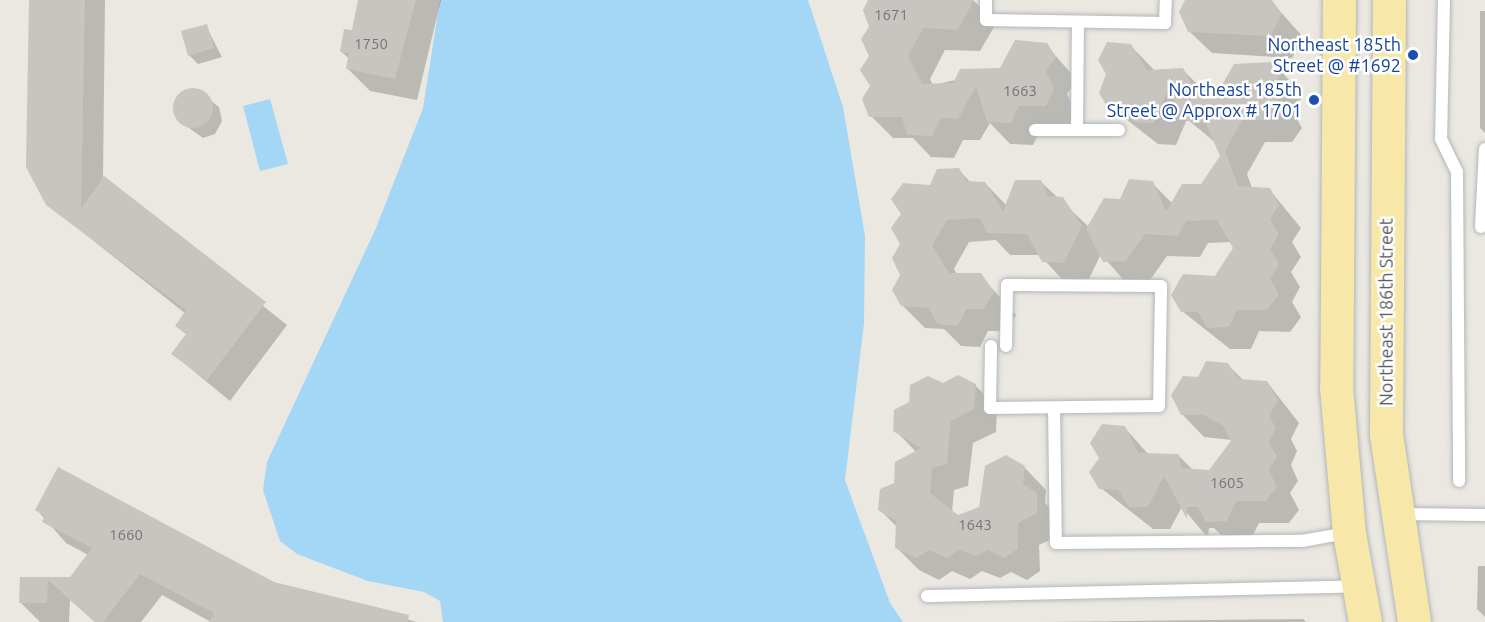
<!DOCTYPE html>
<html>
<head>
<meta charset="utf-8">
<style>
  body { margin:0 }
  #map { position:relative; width:1485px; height:622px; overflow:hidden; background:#eae8e0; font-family:Ubuntu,sans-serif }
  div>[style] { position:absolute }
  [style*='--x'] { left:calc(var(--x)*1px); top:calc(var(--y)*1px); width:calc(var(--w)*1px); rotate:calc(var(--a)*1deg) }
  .water>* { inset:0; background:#a4d6f6 }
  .shadow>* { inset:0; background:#0003 }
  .building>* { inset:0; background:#c8c4c0 }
  .round { border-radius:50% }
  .roads { filter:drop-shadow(0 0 2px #b3b6ba) drop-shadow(0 0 2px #b3b6ba) }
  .lane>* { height:12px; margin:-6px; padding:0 6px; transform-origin:6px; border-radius:6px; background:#fff }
  .primary>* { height:33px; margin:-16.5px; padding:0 16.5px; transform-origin:16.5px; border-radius:16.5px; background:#f7e7a9 }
  .dots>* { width:16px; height:16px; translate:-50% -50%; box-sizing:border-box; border:3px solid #fff; border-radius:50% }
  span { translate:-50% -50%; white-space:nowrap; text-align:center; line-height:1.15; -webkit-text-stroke:5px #fff; paint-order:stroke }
  .number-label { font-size:15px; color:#757678 }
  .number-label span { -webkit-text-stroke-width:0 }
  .transit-label { font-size:18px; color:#164399 }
  .right { translate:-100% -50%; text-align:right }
  .street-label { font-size:18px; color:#595c60 }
</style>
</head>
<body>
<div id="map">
  <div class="water">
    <div style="clip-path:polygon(440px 0,808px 0,843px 107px,865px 236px,864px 323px,845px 480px,890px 603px,903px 622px,443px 622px,440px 601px,424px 592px,368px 581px,297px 554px,280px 541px,263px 490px,267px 462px,376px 228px,423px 108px)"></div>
    <div style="clip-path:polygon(270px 99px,288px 164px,260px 171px,243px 106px)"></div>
  </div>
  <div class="shadow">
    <div style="clip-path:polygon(31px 0,105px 0,103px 178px,287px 325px,230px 401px,173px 354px,187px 335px,177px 325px,186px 314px,47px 204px)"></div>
    <div style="clip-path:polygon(359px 0,441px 0,417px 100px,370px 91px,347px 68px,349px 59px,341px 51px,353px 32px)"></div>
    <div style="clip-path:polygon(870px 0,973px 0,983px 10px,994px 27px,980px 51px,945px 50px,930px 79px,933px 85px,1001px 70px,1046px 45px,1077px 80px,1067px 94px,1076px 112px,1068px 127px,1042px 127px,1033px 145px,1010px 144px,990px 123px,980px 140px,963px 140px,954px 158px,931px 157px,913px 138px,893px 138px,871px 116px)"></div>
    <div style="clip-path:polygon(1187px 0,1271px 1px,1303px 37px,1292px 58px,1212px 53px,1189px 31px)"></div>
    <div style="clip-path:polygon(1480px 11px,1485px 11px,1485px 133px,1480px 128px)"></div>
    <div style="clip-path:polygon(206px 26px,222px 57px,198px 64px,189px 55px)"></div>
    <div style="clip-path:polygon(1130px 45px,1155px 71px,1182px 69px,1199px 86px,1223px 86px,1273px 63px,1295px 86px,1301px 99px,1294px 114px,1302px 128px,1292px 142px,1265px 142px,1247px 174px,1252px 188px,1269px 189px,1301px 228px,1292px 242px,1301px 257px,1291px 272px,1300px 287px,1292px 302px,1301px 317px,1290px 332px,1259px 331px,1251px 349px,1230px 349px,1182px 311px,1215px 278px,1235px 248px,1231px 242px,1208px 243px,1200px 257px,1167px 256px,1148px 283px,1127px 284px,1101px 254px,1086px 285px,1066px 284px,1040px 255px,1010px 255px,996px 240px,969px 242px,954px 269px,957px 275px,980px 275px,1016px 315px,1006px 331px,988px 331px,980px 347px,961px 346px,944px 329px,925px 328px,902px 305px,901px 276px,931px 187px,958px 169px,971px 183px,985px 183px,1007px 206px,1040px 181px,1089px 227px,1152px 183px,1173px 204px,1202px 185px,1221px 156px,1216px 143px,1187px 119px,1176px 145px,1158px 144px,1108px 105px)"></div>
    <div style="clip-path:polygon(195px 89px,219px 107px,222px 121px,215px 134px,203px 138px,178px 120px,174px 106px,182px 92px)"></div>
    <div style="clip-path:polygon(1228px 365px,1244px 381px,1267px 382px,1299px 423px,1291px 439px,1297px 451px,1291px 465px,1298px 481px,1290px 493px,1299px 510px,1289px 523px,1259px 523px,1249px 543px,1230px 544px,1214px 528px,1209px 528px,1208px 538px,1182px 507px,1170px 529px,1153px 529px,1101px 488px,1124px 427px,1149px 455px,1179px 456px,1193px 470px,1210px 471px,1232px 440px,1204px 437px,1182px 414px,1199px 378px)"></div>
    <div style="clip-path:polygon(943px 385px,975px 385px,997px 408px,996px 432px,973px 443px,968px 486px,954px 490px,952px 513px,958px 517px,981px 508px,1024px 467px,1046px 490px,1045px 503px,1059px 516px,1058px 536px,1039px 545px,1040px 571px,1027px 580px,1011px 572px,1000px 578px,982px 571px,970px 579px,952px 571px,939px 580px,919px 570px,897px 548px,897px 527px,880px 510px,916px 452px,895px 430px)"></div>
    <div style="clip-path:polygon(37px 510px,274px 584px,417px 622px,211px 622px,162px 595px,141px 622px,95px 622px,70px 600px,69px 622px,40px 622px,20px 602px,21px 579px,71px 579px,88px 555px,66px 543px)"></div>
    <div style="clip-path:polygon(1478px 566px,1485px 566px,1485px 617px,1477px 609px)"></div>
    <div style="clip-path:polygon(1303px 619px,1306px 622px,1045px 622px)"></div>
  </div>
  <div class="building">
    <div style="clip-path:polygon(29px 0,85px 0,81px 209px,104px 176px,266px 302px,207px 380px,171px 354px,186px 334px,175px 326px,186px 310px,46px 205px,26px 167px)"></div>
    <div style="clip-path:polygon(358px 0,416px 0,395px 79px,346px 69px,349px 53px,340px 52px,344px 29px,352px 30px)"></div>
    <div style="clip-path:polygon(868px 0,974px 0,958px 30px,923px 28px,908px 56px,922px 84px,953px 83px,960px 69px,1000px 68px,1015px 40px,1047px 43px,1056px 57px,1046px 71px,1054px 89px,1046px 106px,1019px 106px,1011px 123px,987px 122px,976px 86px,958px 119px,941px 118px,932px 136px,907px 135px,902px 117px,869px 117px,862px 99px,870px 86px,860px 70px,869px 56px,861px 39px,869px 27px,863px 10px)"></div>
    <div style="clip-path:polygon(1185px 0,1272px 0,1282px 14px,1270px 36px,1188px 32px,1179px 12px)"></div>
    <div style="clip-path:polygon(207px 24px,214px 48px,188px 56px,181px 31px)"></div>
    <div style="clip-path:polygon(1107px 42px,1131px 44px,1147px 70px,1183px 68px,1192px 85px,1222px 85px,1234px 64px,1273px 62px,1279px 76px,1273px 91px,1280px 105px,1269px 120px,1242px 120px,1225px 151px,1238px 186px,1270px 188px,1279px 205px,1270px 219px,1279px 234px,1270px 249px,1279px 264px,1270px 279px,1279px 294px,1267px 310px,1237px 310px,1229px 327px,1207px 328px,1198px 312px,1181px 312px,1171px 295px,1183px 274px,1215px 276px,1233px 248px,1217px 220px,1186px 221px,1178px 236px,1145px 234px,1126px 261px,1103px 262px,1086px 229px,1104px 198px,1120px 199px,1129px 179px,1153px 181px,1166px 212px,1182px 184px,1201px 184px,1220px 156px,1205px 122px,1186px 121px,1168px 90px,1154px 123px,1134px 122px,1125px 106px,1107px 106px,1099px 93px,1106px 74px,1098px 60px)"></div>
    <div class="round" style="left:173px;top:88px;width:40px;height:40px"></div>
    <div style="clip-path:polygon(959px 168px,966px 181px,985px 182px,1003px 211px,1015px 180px,1041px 180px,1048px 196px,1063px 197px,1082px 226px,1064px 263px,1042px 262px,1027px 234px,987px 233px,980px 218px,947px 220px,932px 246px,949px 273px,981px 273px,994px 292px,984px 309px,966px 309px,958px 326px,937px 324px,929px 308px,901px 306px,892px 290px,900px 275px,892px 258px,900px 244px,891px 228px,901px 214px,891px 199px,903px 183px,930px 185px,937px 169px)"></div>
    <div style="clip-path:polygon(1206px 361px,1228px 363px,1238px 379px,1267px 381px,1278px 400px,1269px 416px,1276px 428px,1269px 442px,1277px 457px,1269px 470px,1277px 487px,1266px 501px,1236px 501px,1227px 521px,1206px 522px,1198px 507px,1187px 507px,1187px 519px,1164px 476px,1148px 507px,1129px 507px,1118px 490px,1099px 489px,1089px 472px,1099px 458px,1090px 443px,1102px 424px,1125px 426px,1138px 453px,1179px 454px,1181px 468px,1209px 470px,1231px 441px,1223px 426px,1204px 415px,1181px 415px,1171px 395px,1183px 376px,1198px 377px)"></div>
    <div style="clip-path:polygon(958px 375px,976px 384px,974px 409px,951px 421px,947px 464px,932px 468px,930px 493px,958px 515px,979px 507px,985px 466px,1006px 455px,1025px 466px,1023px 484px,1037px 493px,1037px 513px,1018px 523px,1018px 549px,1004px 558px,988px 550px,976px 556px,959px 550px,947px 558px,929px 550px,916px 558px,895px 548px,896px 521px,878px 510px,880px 489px,894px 483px,895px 462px,921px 448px,893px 431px,894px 410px,909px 402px,910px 385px,928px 376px,943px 383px)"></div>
    <div style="clip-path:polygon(58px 467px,274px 582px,409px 615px,408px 622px,209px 622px,214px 613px,140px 574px,103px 622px,95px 622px,48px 580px,47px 603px,19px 603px,20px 577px,70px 577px,92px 548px,42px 522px,45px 516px,35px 510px)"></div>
  </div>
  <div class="roads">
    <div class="lane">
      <div style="--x:986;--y:0;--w:20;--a:90"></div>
      <div style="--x:986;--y:20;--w:179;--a:1"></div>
      <div style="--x:1165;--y:23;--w:23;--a:-88"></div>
      <div style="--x:1444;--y:0;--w:139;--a:91.2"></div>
      <div style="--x:1441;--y:139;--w:37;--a:64"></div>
      <div style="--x:1457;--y:172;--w:309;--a:89.6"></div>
      <div style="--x:1035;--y:130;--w:84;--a:0"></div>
      <div style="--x:1077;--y:130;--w:108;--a:-89.5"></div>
      <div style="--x:1481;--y:227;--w:78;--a:-87.1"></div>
      <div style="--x:991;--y:346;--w:62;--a:90.9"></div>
      <div style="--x:990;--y:408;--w:169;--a:-0.7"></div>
      <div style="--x:1159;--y:406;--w:120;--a:-89"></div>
      <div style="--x:1161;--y:286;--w:154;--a:-179.6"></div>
      <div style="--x:1007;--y:285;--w:61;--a:90.9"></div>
      <div style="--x:1054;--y:408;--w:135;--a:89.2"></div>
      <div style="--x:1056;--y:543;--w:246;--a:-0.5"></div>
      <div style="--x:1302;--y:541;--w:46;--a:-10.1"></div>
      <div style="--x:1399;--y:514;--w:86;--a:0.7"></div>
      <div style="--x:927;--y:596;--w:429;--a:-1.3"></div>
    </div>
    <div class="primary">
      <div style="--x:1339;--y:0;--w:387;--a:90.4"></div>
      <div style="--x:1336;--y:387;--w:147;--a:84.9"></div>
      <div style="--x:1349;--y:533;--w:90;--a:79.8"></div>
      <div style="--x:1389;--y:0;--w:434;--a:90.4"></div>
      <div style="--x:1386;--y:434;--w:190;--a:81.5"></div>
    </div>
  </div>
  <div class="dots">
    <div style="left:1413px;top:55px;background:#1a4fb4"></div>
    <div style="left:1314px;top:100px;background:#1a4fb4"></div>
  </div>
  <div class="number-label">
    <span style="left:891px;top:15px">1671</span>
    <span style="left:371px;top:44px">1750</span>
    <span style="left:1020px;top:91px">1663</span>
    <span style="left:1227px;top:483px">1605</span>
    <span style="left:975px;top:525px">1643</span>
    <span style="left:126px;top:535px">1660</span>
  </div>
  <div class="transit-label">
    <span class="right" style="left:1401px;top:55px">Northeast 185th<br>Street @ #1692</span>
    <span class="right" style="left:1302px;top:100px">Northeast 185th<br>Street @ Approx # 1701</span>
  </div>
  <div class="street-label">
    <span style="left:1386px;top:312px;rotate:-90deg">Northeast 186th Street</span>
  </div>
</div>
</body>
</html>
